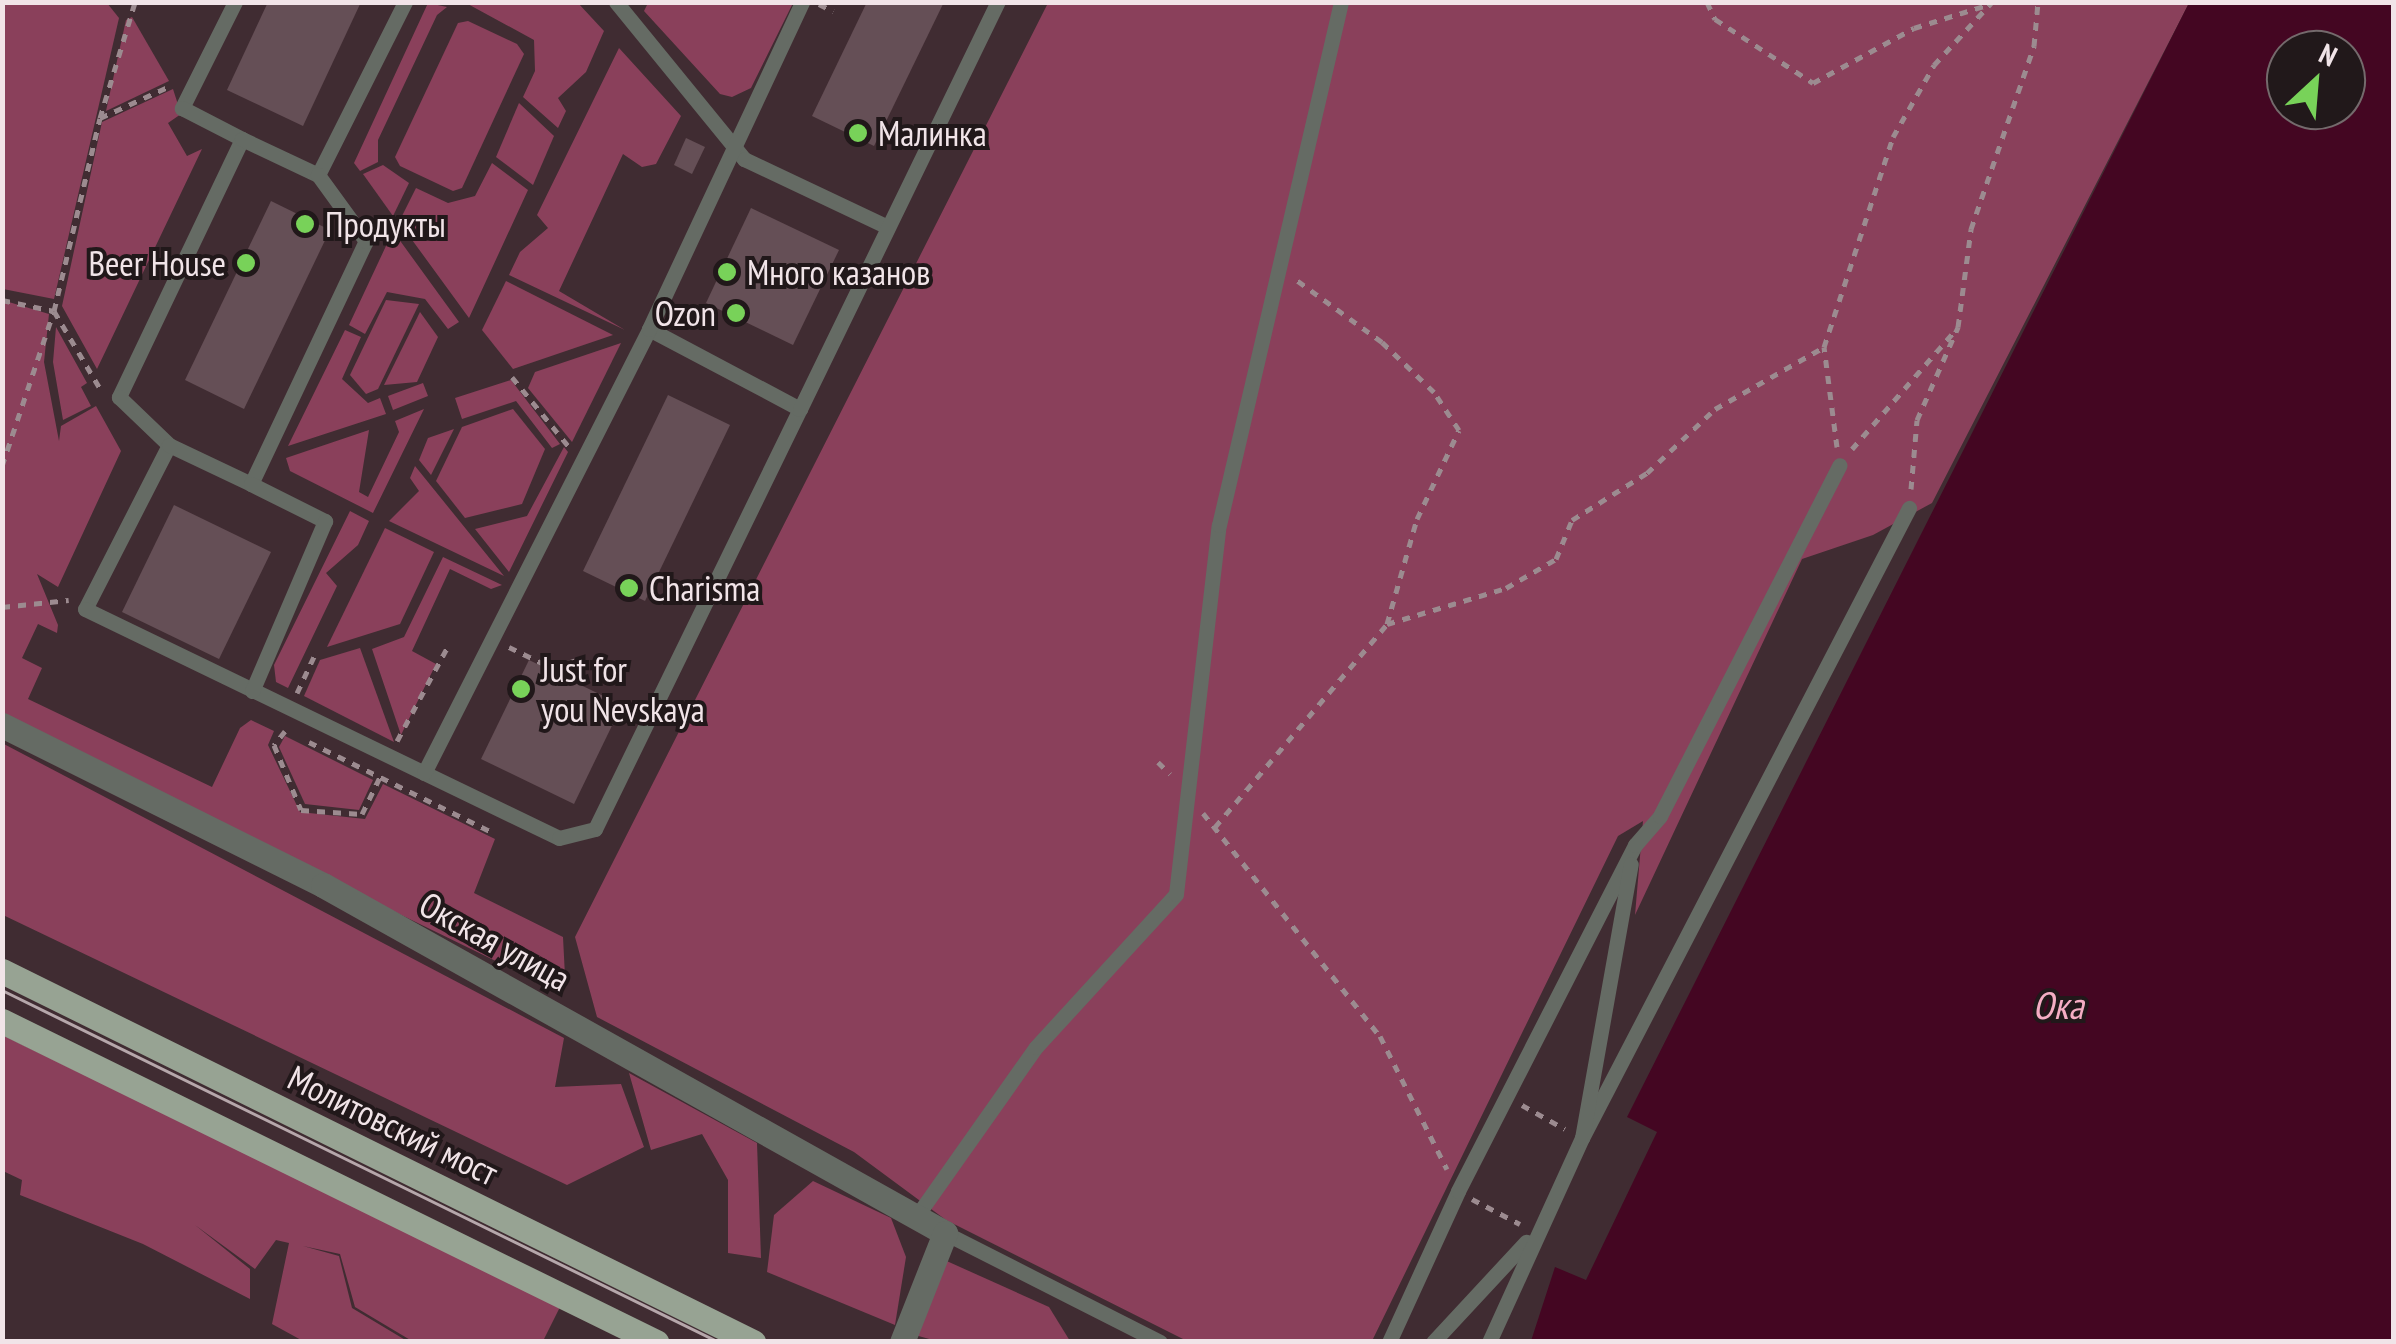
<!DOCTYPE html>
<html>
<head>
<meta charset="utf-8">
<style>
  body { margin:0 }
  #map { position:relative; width:2396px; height:1344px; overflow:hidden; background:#402c32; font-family:"PT Sans Narrow",sans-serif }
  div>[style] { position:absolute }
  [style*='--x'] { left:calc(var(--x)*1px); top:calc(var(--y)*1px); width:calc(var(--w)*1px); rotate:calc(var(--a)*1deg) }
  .green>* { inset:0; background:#8a405b }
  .water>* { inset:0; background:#440622 }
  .building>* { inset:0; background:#654f56 }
  .path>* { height:5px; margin-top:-2.5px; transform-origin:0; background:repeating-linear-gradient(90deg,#9c8b90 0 8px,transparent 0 16px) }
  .service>* { height:15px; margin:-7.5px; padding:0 7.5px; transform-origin:7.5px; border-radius:7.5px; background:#656b64 }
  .minor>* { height:25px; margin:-12.5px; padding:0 12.5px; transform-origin:12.5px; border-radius:12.5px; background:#656b64 }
  .primary>* { height:25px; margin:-12.5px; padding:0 12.5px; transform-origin:12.5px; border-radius:12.5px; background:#97a393 }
  .tram>* { height:2.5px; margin:-1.25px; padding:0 1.25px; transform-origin:1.25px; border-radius:1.25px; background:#b6a7ab }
  .dots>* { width:28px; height:28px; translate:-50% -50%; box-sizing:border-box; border:5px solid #21181a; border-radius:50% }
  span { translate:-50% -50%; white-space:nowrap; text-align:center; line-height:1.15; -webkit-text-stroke:8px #21181a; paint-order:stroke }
  .poi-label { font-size:35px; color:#f1e4e8 }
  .left { translate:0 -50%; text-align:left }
  .right { translate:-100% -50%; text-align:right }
  .street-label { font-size:35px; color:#f1e4e8 }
  .water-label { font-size:38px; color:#f5adc4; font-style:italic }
  .frame { position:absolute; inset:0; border:5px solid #f1e4e8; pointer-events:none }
  .north { position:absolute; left:2266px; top:30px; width:100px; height:100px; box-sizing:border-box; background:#21181a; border:2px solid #746a6c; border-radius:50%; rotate:26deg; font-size:28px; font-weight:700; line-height:40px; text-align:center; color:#f1e4e8 }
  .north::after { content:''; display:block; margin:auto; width:35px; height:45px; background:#78d259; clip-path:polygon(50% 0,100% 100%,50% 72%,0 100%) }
</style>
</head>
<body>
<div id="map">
  <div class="green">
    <div style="clip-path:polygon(2px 3px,107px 3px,119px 18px,54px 299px,3px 289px)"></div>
    <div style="clip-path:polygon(428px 3px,447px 7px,437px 15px,378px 140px,378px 162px,360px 171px,354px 163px)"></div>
    <div style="clip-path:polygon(453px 3px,578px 3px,604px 31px,586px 72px,558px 98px,566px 111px,558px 128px,523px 97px,535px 71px,534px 40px,466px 3px)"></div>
    <div style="clip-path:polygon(648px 3px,648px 2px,793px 3px,751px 88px,732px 97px,720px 94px,644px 11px)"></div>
    <div style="clip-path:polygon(1048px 3px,2189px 3px,1932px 503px,1873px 535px,1802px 559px,1635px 915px,1643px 821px,1618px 836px,1372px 1341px,1187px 1341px,946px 1220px,854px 1152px,597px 1017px,575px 937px)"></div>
    <div style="clip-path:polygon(132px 17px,169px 81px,106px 111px,126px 20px)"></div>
    <div style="clip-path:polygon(468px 21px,517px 44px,524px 54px,462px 188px,453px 191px,400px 166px,395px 157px,458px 23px)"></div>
    <div style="clip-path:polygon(619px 48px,681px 116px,656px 164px,642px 167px,623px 154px,559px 291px,625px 330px,509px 275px,520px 252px,548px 228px,537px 215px)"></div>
    <div style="clip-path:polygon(173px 89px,181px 114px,168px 123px,187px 156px,202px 149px,97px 369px,62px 306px,102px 122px)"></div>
    <div style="clip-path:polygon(519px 103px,554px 136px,533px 185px,496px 157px)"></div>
    <div style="clip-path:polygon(492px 163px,528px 190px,469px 318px,399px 222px,416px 188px,448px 203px,475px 196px)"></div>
    <div style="clip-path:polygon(383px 165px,409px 183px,393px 216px,363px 174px)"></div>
    <div style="clip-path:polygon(393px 231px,459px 322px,448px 329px,425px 299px,387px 292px,365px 334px,349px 325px)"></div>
    <div style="clip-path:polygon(506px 281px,613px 335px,513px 369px,482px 330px)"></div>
    <div style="clip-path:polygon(2px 300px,49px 314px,44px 362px,59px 441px,61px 426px,96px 406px,121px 451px,58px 587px,37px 574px,58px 625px,57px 633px,38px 624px,22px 658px,42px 668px,28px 699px,212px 787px,240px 728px,251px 720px,274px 731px,268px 745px,300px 812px,365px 819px,383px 784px,495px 839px,474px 893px,563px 937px,565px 976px,555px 990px,3px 721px)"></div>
    <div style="clip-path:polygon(386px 300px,419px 304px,378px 389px,366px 394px,350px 375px)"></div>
    <div style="clip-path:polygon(420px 312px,438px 337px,417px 382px,384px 385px)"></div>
    <div style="clip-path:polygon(56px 327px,87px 383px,81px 387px,91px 406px,63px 420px,53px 362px)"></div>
    <div style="clip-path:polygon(345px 330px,361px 337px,342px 379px,368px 403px,380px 398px,386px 414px,288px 446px)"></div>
    <div style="clip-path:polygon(621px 343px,572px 442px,528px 388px,535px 372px)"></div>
    <div style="clip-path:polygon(511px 380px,560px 444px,552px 448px,516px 401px,462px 419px,455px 398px)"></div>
    <div style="clip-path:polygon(423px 383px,428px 396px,393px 410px,388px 396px)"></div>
    <div style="clip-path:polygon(424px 409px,373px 513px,290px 471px,286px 458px,369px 430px,359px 492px,368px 497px,399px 432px,395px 421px)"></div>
    <div style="clip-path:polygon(513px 409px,545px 449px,522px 504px,465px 518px,436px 481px,462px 427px)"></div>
    <div style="clip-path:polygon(454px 429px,431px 475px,419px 460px,428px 438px)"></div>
    <div style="clip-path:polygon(564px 447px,568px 452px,509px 572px,475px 529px,527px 516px)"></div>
    <div style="clip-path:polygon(415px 466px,504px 576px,389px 521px,419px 491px,410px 478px)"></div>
    <div style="clip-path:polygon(350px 511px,369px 521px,358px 545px,326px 573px,337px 586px,288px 688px,276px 682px,274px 665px)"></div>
    <div style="clip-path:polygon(385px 528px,434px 552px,400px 624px,327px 647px)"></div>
    <div style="clip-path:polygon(443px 557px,502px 585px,491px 589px,450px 569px,412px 651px,436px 664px,401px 735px,372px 649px,404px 637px)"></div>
    <div style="clip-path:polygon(360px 648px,394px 742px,304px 696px,320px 660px)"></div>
    <div style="clip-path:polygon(285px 736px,373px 780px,359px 810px,305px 804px,279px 747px)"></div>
    <div style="clip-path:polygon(2px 743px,564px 1038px,555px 1087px,621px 1084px,644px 1147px,567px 1185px,3px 915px)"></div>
    <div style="clip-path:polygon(2px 1035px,561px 1305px,543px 1341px,412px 1341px,355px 1307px,340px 1254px,303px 1246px,339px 1256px,352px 1308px,407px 1341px,303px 1341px,272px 1324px,289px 1243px,276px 1240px,255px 1269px,195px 1225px,250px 1269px,250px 1299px,143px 1244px,20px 1195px,22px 1180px,3px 1171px)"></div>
    <div style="clip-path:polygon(629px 1073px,757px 1143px,761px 1258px,728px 1253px,728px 1180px,702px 1134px,651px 1150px)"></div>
    <div style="clip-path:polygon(813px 1181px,891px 1218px,906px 1257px,895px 1325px,767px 1272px,774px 1215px)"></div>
    <div style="clip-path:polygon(940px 1258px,1049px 1307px,1070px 1341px,940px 1342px,915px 1335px)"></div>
  </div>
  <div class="water">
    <div style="clip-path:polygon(evenodd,2189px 3px,2393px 3px,2393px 1341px,1531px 1341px,1555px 1267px,1586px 1280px,1657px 1132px,1627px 1117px,2189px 3px,2286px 50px,2346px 50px,2346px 110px,2286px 110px,2286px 50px)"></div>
  </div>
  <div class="building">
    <div style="clip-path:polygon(268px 2px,361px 2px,303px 126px,227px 90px)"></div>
    <div style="clip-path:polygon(867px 2px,944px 2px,874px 146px,812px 116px)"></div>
    <div style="clip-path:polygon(686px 138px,705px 147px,692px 174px,674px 165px)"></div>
    <div style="clip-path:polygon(271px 201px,330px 230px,244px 409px,185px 380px)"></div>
    <div style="clip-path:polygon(751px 208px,839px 250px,793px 345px,706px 303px)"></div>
    <div style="clip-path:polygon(668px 395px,730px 425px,645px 601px,583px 571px)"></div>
    <div style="clip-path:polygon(174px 505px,271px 552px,219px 659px,122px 612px)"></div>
    <div style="clip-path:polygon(529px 660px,622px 705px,574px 804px,481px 759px)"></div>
  </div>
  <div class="path">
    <div style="--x:1707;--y:2;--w:19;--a:65"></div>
    <div style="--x:1715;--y:19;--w:117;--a:33.1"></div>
    <div style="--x:1813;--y:83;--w:115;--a:-28.6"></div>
    <div style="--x:1914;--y:28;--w:77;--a:-17.5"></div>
    <div style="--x:819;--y:4;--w:16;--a:27"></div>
    <div style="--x:100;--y:118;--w:121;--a:-73.2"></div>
    <div style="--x:2;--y:300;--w:53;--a:11.9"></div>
    <div style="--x:54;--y:311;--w:94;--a:59.3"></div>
    <div style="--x:512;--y:377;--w:92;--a:50.8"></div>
    <div style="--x:1837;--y:447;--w:101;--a:-97.4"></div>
    <div style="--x:1824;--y:347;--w:221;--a:-71.8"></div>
    <div style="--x:1893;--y:137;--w:83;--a:-60.3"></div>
    <div style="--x:1934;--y:65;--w:86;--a:-47.4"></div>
    <div style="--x:1852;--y:449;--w:154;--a:-49"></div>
    <div style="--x:2;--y:466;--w:163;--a:-71.5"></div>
    <div style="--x:54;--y:311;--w:198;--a:-76.6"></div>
    <div style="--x:100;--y:118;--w:77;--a:-24.6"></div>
    <div style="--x:1911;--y:489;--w:69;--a:-85"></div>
    <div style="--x:1917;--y:420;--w:102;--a:-66.2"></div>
    <div style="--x:1958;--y:327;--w:99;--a:-82.4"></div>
    <div style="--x:1971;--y:229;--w:194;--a:-71"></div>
    <div style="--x:2034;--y:46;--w:44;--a:-84.8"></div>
    <div style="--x:2;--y:607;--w:67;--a:-6"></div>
    <div style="--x:1387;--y:624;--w:124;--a:-16.8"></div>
    <div style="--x:1506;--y:588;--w:58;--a:-30.1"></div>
    <div style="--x:1556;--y:559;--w:42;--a:-67.7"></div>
    <div style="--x:1572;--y:520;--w:89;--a:-32.1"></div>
    <div style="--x:1647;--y:473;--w:93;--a:-43.3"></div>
    <div style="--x:1715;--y:409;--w:125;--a:-29.6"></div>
    <div style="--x:509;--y:647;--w:48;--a:26"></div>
    <div style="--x:552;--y:668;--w:33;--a:-18"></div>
    <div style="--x:297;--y:693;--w:40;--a:-65"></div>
    <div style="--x:285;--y:731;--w:18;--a:128"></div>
    <div style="--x:274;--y:745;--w:70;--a:67.4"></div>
    <div style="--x:301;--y:810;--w:61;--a:3.8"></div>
    <div style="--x:362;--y:814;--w:41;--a:-64.1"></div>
    <div style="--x:397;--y:741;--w:106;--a:-61.7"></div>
    <div style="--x:309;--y:742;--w:202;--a:26.2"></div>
    <div style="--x:1158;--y:762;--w:17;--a:45"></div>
    <div style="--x:1203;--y:813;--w:285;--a:51.6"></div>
    <div style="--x:1380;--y:1036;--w:149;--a:63.3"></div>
    <div style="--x:1215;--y:827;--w:266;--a:-49.7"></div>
    <div style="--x:1387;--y:624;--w:109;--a:-74.1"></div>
    <div style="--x:1417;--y:519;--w:98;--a:-64.7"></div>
    <div style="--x:1459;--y:430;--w:45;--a:-123.3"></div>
    <div style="--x:1434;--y:392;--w:72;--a:-136.1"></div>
    <div style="--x:1382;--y:342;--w:109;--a:-144"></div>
    <div style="--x:1522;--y:1105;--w:49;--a:29.2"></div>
    <div style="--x:1472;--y:1199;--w:54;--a:27.5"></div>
  </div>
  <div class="service">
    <div style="--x:235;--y:2;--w:119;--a:116.6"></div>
    <div style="--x:182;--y:108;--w:68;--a:27.3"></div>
    <div style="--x:242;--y:139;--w:286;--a:115.5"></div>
    <div style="--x:119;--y:397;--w:69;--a:43.8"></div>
    <div style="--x:169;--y:445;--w:184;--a:117.1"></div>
    <div style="--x:85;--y:609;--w:526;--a:25.79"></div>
    <div style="--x:559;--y:838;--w:37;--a:-14"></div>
    <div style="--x:595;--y:829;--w:467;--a:-64"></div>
    <div style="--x:616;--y:2;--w:203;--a:50.8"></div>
    <div style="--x:744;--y:159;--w:159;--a:25.3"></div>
    <div style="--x:242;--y:139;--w:84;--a:25.3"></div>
    <div style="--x:318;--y:175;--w:194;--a:-63.3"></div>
    <div style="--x:649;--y:329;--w:171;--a:27.9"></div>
    <div style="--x:800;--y:409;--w:453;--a:-64.1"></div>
    <div style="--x:169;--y:445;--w:91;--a:25.4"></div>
    <div style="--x:251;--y:484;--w:269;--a:-64.7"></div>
    <div style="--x:366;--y:241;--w:82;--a:-126"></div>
    <div style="--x:251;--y:484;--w:83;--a:26.6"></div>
    <div style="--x:325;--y:521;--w:185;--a:113.2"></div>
    <div style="--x:424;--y:773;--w:498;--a:-63.1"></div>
    <div style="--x:649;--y:329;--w:361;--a:-64.9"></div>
    <div style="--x:1582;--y:1138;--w:710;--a:-62.57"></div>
    <div style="--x:916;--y:1217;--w:208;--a:-54.8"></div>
    <div style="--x:1036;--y:1047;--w:207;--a:-47.5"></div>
    <div style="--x:1176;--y:894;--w:371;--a:-83.4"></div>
    <div style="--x:1219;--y:525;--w:537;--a:-76.87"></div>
    <div style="--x:945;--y:1233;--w:241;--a:26.9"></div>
    <div style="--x:1389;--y:1342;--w:166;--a:-65.4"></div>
    <div style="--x:1458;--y:1191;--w:389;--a:-62.9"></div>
    <div style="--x:1635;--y:845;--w:38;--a:-49"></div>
    <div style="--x:1660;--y:816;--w:394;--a:-62.9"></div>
    <div style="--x:1433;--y:1342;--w:137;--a:-47.1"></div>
    <div style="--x:1489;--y:1342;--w:224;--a:-65.5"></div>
    <div style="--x:1582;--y:1138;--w:278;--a:-79.9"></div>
  </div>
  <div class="minor">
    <div style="--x:2;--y:725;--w:359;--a:26.5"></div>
    <div style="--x:323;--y:885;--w:713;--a:29.23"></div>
    <div style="--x:945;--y:1233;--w:117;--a:111.5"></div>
  </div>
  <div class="primary">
    <div style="--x:2;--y:971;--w:838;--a:26.29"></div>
    <div style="--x:2;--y:1021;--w:729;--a:26.14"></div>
  </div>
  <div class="tram">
    <div style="--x:2;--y:990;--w:799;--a:26.15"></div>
  </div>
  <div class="dots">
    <div style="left:858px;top:133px;background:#78d259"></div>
    <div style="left:305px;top:224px;background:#78d259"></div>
    <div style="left:246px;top:263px;background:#78d259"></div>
    <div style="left:727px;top:272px;background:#78d259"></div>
    <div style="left:736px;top:313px;background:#78d259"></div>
    <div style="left:629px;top:588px;background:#78d259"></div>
    <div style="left:521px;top:689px;background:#78d259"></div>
  </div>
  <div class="poi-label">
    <span class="left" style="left:878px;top:133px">Малинка</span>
    <span class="left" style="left:325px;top:224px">Продукты</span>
    <span class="right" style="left:226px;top:263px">Beer House</span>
    <span class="left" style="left:747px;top:272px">Много казанов</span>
    <span class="right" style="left:716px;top:313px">Ozon</span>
    <span class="left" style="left:649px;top:588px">Charisma</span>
    <span class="left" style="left:541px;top:689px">Just for<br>you Nevskaya</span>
  </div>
  <div class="street-label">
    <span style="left:495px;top:941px;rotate:29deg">Окская улица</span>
    <span style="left:393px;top:1125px;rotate:26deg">Молитовский мост</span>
  </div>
  <div class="water-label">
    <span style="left:2058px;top:1005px">Ока</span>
  </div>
  <div class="frame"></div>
  <div class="north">N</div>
</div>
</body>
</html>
